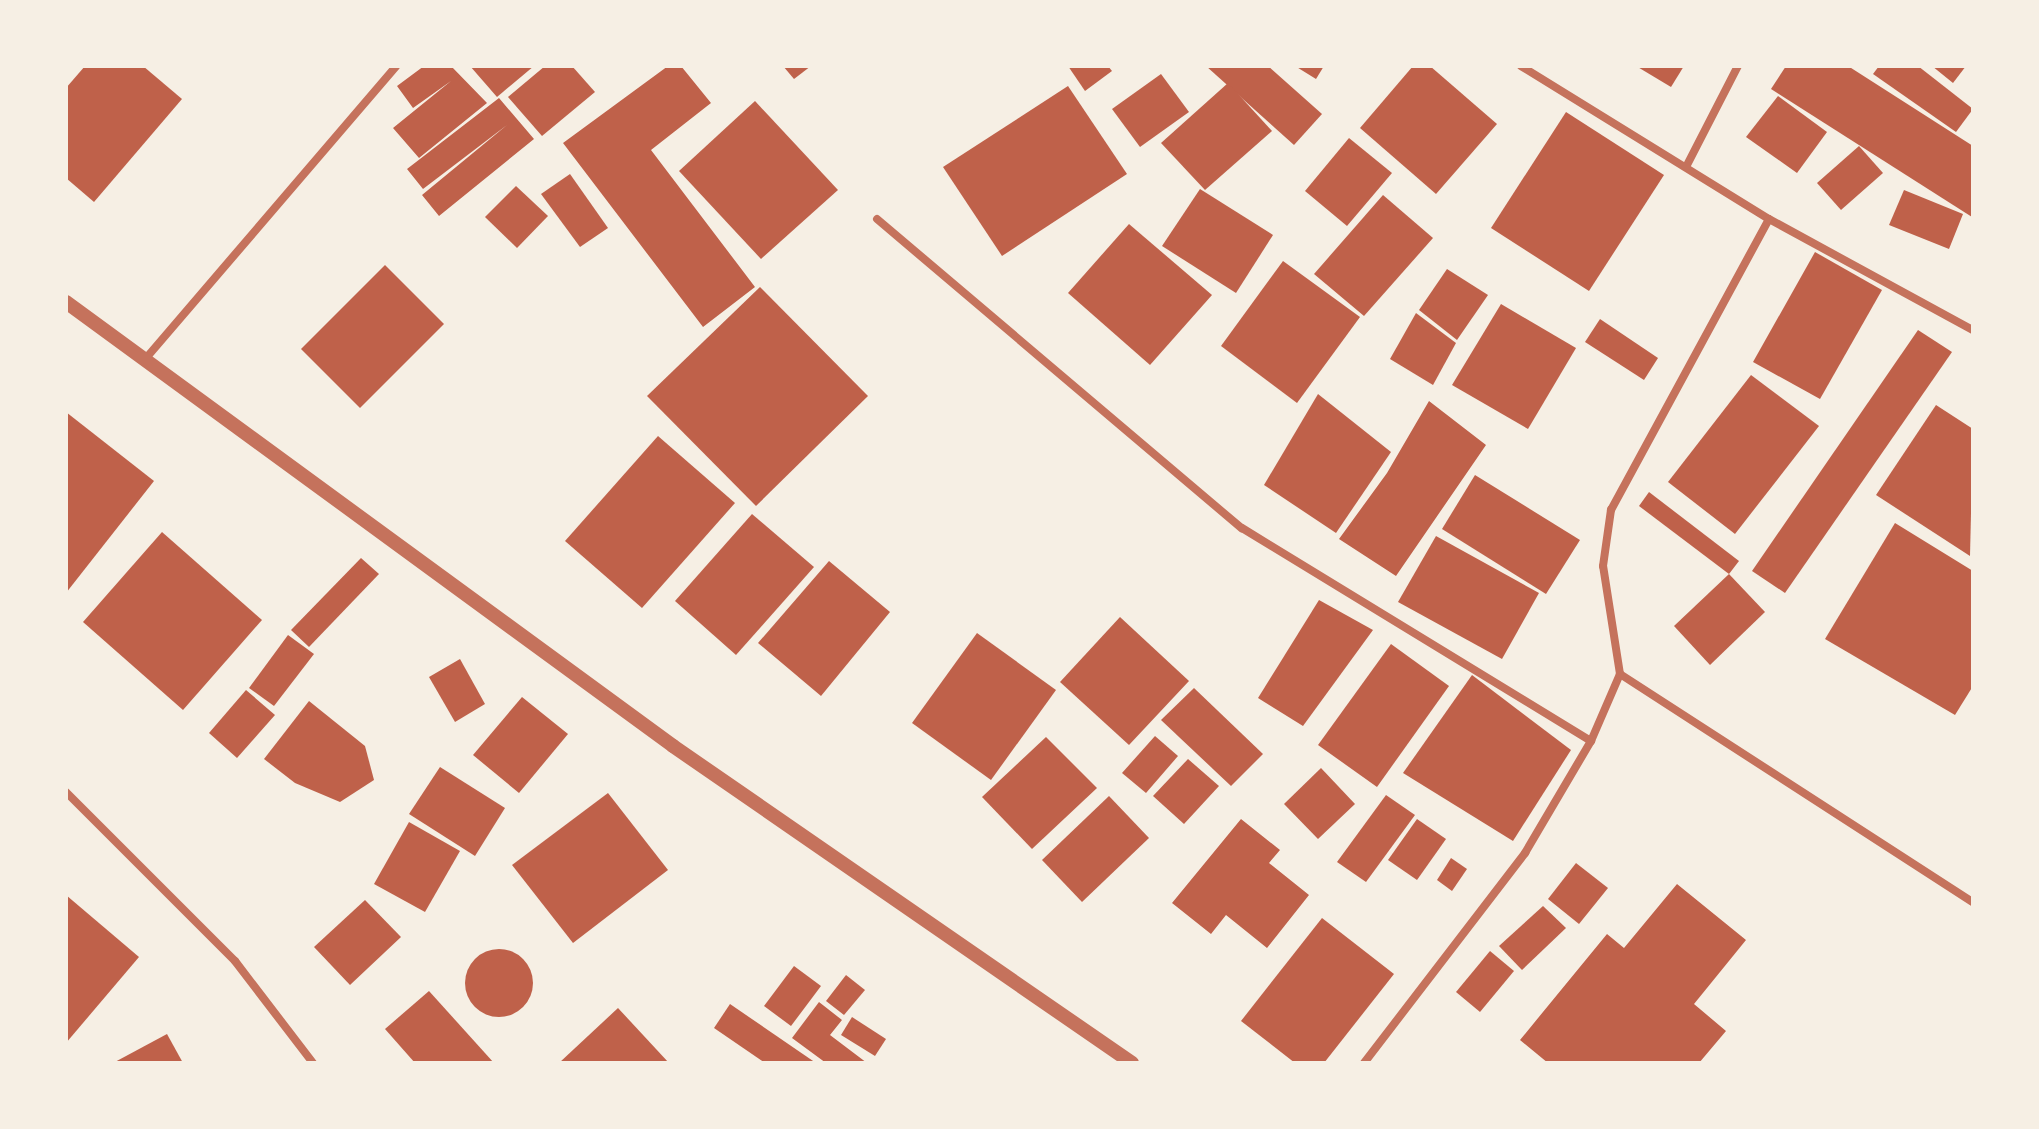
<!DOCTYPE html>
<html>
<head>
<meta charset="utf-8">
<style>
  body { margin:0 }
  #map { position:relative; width:2039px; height:1129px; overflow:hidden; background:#f6efe4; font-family:"Varela Round",sans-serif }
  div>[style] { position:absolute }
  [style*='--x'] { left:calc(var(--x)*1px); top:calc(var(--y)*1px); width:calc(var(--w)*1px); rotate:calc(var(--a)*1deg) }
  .building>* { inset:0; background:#bf614a }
  .round { border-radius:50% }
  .minor>* { height:8px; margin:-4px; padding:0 4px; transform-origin:4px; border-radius:4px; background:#c5725c }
  .tertiary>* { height:14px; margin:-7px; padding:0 7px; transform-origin:7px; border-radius:7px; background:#c5725c }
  span { translate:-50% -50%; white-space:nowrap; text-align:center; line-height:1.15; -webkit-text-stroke:7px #f6efe4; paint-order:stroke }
  .frame { position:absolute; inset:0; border:68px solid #f6efe4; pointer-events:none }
</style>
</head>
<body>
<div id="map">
  <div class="building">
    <div style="clip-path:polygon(85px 66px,143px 66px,182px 99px,94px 202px,66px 178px,66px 88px)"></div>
    <div style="clip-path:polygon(424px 66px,451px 66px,487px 103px,419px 158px,393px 128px,451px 81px,413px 108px,397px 86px)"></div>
    <div style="clip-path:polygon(470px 66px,534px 66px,497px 97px)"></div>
    <div style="clip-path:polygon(545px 66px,572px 66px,595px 92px,542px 136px,508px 97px)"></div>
    <div style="clip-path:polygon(668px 66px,681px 66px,711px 103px,651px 150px,755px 287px,703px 327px,563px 143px)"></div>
    <div style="clip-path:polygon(783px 66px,811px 66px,794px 79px)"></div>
    <div style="clip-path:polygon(1068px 66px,1108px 66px,1112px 71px,1085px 91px)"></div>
    <div style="clip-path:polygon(1206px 66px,1268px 66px,1322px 114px,1294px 145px)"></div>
    <div style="clip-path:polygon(1295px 66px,1324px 66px,1316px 79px)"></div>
    <div style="clip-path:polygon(1413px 66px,1430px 66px,1497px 124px,1436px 194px,1360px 128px)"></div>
    <div style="clip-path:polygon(1636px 66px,1684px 66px,1671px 87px)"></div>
    <div style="clip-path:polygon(1786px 66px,1848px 66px,1973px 146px,1972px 217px,1771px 89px)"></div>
    <div style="clip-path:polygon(1879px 66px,1918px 66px,1973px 109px,1956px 132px,1873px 74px)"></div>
    <div style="clip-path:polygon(1932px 66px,1966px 66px,1953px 83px)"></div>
    <div style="clip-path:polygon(1161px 74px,1189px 112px,1140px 147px,1112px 109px)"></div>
    <div style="clip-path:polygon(1228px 83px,1272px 131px,1205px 190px,1161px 143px)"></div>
    <div style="clip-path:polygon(1068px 86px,1127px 174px,1002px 256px,943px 167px)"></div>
    <div style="clip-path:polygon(1778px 96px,1827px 132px,1797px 173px,1746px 137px)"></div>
    <div style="clip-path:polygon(499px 98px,534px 139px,439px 216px,422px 195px,507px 125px,423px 189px,407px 169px)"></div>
    <div style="clip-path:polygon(755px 101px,838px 190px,761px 259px,679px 171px)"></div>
    <div style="clip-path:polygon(1566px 112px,1664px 175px,1589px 291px,1491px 228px)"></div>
    <div style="clip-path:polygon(1349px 138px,1392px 173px,1347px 226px,1305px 191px)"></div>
    <div style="clip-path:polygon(1859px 146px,1883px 173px,1841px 210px,1817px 183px)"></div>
    <div style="clip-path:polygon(570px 174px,608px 228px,580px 247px,541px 194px)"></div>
    <div style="clip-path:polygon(516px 186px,548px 216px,517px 248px,485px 217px)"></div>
    <div style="clip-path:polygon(1200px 189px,1273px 235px,1236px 293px,1162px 246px)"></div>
    <div style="clip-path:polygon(1904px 190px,1963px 214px,1949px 249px,1889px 225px)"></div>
    <div style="clip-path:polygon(1383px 195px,1433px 238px,1364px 316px,1314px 274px)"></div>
    <div style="clip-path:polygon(1129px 224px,1212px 295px,1150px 365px,1068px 293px)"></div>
    <div style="clip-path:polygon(1815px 252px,1882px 290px,1820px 399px,1753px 362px)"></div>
    <div style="clip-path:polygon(1283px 261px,1360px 317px,1297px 403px,1221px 346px)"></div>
    <div style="clip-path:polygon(385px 265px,444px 324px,360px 408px,301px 349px)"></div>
    <div style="clip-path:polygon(1447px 269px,1488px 295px,1457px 340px,1419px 310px)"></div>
    <div style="clip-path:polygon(760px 287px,868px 396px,756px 506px,647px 396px)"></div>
    <div style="clip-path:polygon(1501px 304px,1576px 348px,1528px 429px,1452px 385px)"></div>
    <div style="clip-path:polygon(1416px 313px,1456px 343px,1433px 385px,1390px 359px)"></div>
    <div style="clip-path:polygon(1600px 319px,1658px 358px,1644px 380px,1585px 342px)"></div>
    <div style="clip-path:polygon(1918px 330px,1952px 352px,1785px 593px,1752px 571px)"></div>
    <div style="clip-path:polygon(1751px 375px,1819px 426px,1735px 534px,1668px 482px)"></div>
    <div style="clip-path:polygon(1318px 394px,1391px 452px,1336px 533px,1264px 485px)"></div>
    <div style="clip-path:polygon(1429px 401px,1486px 445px,1396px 576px,1339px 539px,1387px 473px)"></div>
    <div style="clip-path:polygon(1936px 405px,1973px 429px,1970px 556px,1876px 495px)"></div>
    <div style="clip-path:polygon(66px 412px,154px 481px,66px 593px)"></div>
    <div style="clip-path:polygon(658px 436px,735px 503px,642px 608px,565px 541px)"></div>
    <div style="clip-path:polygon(1475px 475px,1580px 540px,1546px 594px,1442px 529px)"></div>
    <div style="clip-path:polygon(1649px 492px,1739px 561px,1729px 574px,1639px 506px)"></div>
    <div style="clip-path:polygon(752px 514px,814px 567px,736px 655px,675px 601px)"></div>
    <div style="clip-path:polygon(1895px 523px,1973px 571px,1973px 686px,1955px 715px,1825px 639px)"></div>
    <div style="clip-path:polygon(162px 532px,262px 620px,183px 710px,83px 622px)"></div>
    <div style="clip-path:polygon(1436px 536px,1539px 593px,1502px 659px,1398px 602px)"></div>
    <div style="clip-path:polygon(361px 558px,379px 574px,309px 647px,291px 630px)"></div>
    <div style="clip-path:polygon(829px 561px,890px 612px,821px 696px,758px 643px)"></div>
    <div style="clip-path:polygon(1729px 574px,1765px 612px,1710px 665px,1674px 626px)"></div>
    <div style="clip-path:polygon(1319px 600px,1373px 630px,1303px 726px,1258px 698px)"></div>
    <div style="clip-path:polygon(1120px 617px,1189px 681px,1129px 745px,1060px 682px)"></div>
    <div style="clip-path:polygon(977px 633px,1056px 690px,991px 780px,912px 723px)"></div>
    <div style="clip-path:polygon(288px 635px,314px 654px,274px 706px,249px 688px)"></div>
    <div style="clip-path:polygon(1391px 644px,1449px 686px,1377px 787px,1318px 745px)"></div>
    <div style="clip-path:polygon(460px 659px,485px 704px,455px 722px,429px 677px)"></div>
    <div style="clip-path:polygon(1472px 675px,1571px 750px,1513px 841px,1403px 773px)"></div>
    <div style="clip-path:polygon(1194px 688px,1263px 754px,1231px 786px,1161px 720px)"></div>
    <div style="clip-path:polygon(246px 690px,275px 715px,237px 758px,209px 733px)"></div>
    <div style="clip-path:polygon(522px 697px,568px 734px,519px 793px,473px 755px)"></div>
    <div style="clip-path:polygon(309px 701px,365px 746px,374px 780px,340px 802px,295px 783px,264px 759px)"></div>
    <div style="clip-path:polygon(1155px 736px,1178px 756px,1146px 793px,1122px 773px)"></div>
    <div style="clip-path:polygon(1046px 737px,1097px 788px,1032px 849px,982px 797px)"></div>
    <div style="clip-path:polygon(1188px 759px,1219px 786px,1184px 824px,1153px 796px)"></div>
    <div style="clip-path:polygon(440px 767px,505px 808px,475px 856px,409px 814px)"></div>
    <div style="clip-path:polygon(1321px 768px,1355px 804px,1318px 839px,1284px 804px)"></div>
    <div style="clip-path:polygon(608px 793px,668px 870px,573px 943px,512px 865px)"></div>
    <div style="clip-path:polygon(1386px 795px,1415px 815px,1366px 882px,1337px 862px)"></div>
    <div style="clip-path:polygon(1109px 796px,1149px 838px,1082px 902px,1042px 860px)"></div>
    <div style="clip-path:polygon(1241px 819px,1280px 850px,1269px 863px,1309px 895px,1267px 948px,1226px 915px,1211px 934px,1172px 903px)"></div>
    <div style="clip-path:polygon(1417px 819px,1446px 839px,1417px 880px,1388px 860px)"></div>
    <div style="clip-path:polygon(409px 822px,460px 851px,425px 912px,374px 884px)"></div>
    <div style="clip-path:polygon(1451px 858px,1467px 869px,1452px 891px,1437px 880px)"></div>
    <div style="clip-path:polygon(1576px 863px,1608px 888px,1579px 924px,1548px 899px)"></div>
    <div style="clip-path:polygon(1677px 884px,1746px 940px,1694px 1004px,1726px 1031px,1699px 1063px,1548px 1063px,1520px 1040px,1607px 934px,1624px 948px)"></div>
    <div style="clip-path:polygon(66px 895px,139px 957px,66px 1043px)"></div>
    <div style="clip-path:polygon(365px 900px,401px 937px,350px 985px,314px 947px)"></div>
    <div style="clip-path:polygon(1543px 906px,1566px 928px,1522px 970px,1499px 946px)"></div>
    <div style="clip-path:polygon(1322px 918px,1394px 974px,1324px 1063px,1295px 1063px,1241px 1021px)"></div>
    <div class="round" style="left:465px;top:949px;width:68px;height:68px"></div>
    <div style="clip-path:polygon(1490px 951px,1514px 971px,1480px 1012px,1456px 992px)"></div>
    <div style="clip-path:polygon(794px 966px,821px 986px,791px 1026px,764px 1006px)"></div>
    <div style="clip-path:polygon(846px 975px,865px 990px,844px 1015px,826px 1001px)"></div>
    <div style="clip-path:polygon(429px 991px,494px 1063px,415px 1063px,385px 1029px)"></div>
    <div style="clip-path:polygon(819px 1002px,842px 1020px,830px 1035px,867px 1063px,826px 1063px,792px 1038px)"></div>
    <div style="clip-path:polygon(730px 1004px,816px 1063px,765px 1063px,714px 1028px)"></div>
    <div style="clip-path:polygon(618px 1008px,669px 1063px,559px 1063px)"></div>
    <div style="clip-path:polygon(852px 1017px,886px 1039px,875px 1056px,841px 1035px)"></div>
    <div style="clip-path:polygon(167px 1034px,183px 1063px,113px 1063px)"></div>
  </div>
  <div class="minor">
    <div style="--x:1521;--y:66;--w:291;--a:31.7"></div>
    <div style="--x:1769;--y:219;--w:232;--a:28.6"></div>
    <div style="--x:1686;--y:167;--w:114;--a:-62.8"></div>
    <div style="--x:877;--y:219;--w:478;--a:40.3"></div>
    <div style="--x:1242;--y:528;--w:409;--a:31.4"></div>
    <div style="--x:147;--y:357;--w:383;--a:-49.4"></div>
    <div style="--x:1620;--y:674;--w:420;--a:32.9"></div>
    <div style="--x:66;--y:792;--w:239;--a:45"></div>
    <div style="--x:235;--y:961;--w:128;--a:52.6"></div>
    <div style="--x:1364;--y:1063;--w:265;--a:-52.5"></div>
    <div style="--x:1525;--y:853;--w:130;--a:-59.5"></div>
    <div style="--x:1591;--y:741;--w:73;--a:-66.6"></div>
    <div style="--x:1620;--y:674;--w:109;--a:-98.9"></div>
    <div style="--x:1603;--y:566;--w:57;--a:-81.9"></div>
    <div style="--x:1611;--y:510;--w:331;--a:-61.5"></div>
  </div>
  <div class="tertiary">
    <div style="--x:66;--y:302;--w:752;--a:36.18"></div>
    <div style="--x:673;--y:746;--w:558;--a:34.63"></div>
  </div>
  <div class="frame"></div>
</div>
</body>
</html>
